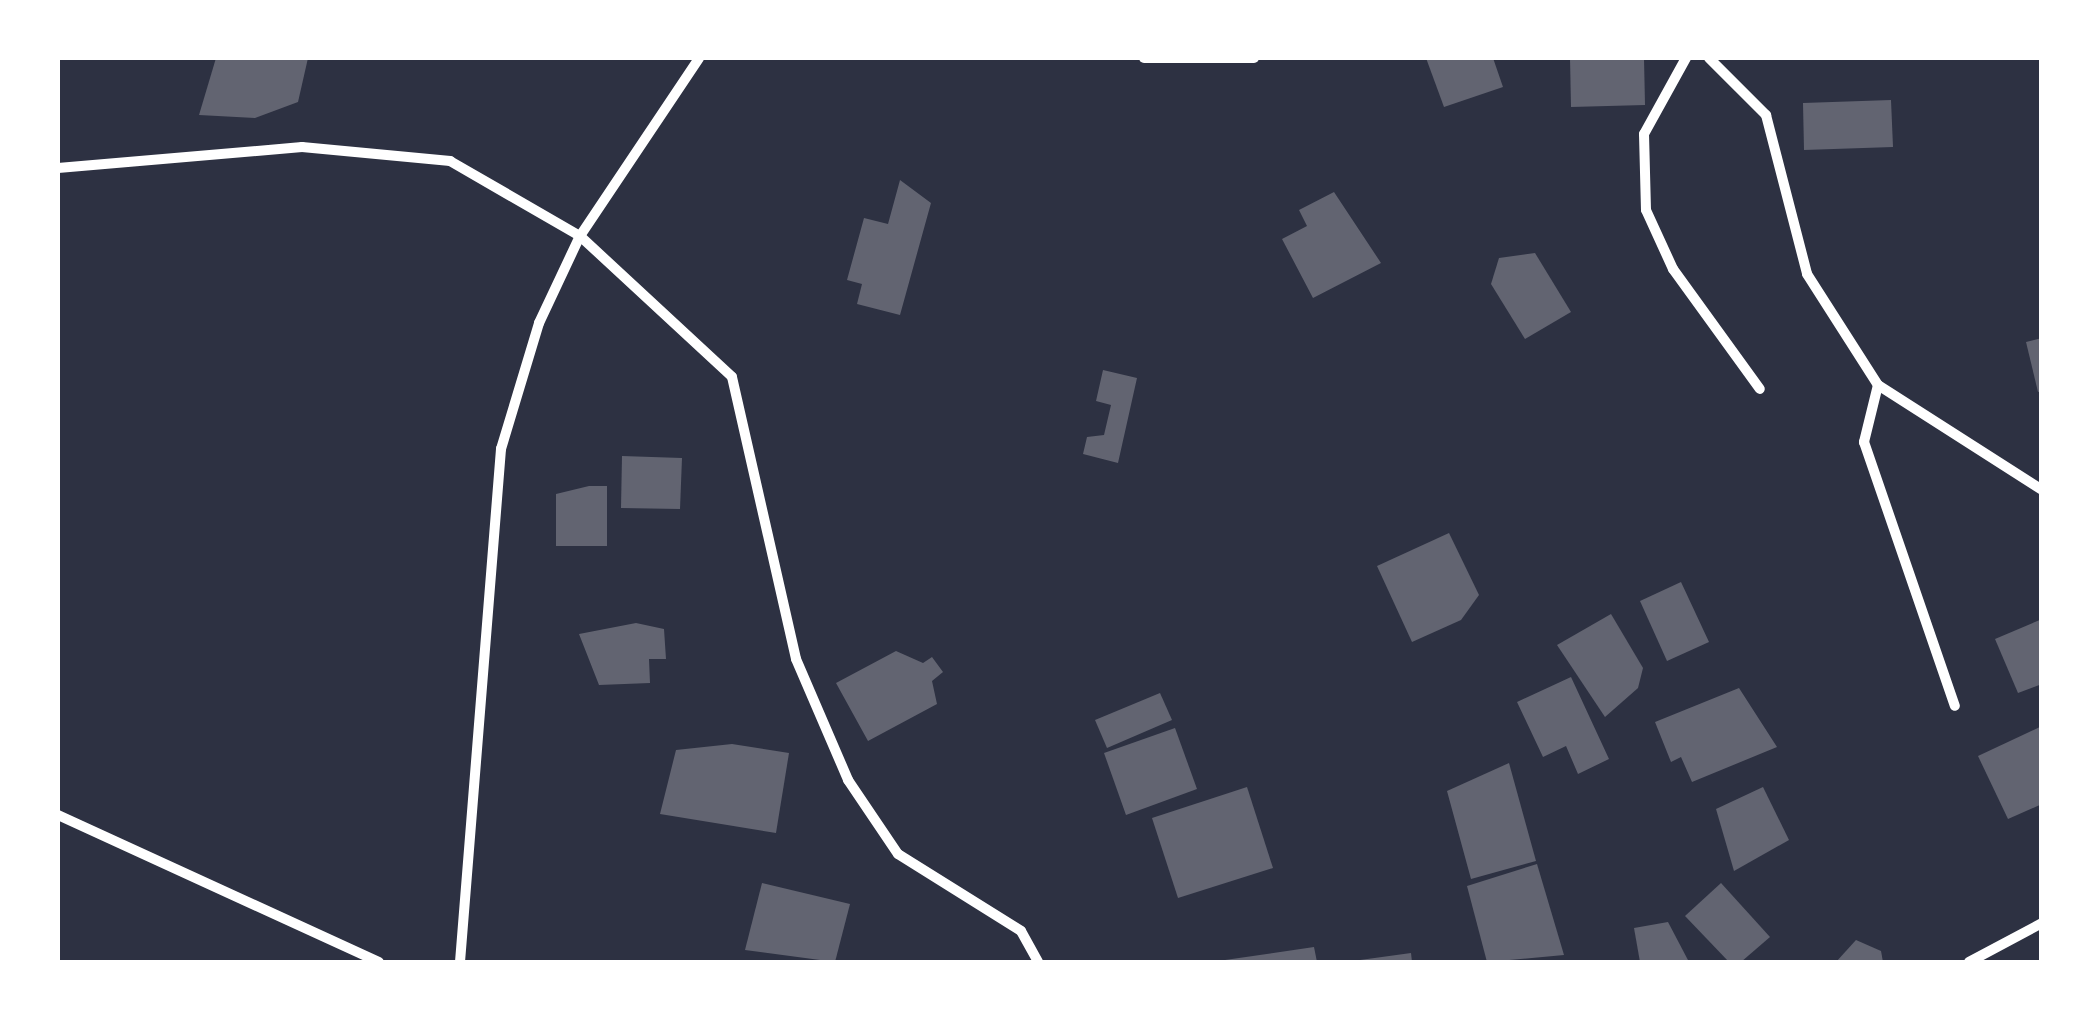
<!DOCTYPE html>
<html>
<head>
<meta charset="utf-8">
<style>
  body { margin:0 }
  #map { position:relative; width:2099px; height:1020px; overflow:hidden; background:#2d3142; font-family:"Fira Sans Condensed",sans-serif }
  div>[style] { position:absolute }
  [style*='--x'] { left:calc(var(--x)*1px); top:calc(var(--y)*1px); width:calc(var(--w)*1px); rotate:calc(var(--a)*1deg) }
  .building>* { inset:0; background:#626471 }
  .minor>* { height:10px; margin:-5px; padding:0 5px; transform-origin:5px; border-radius:5px; background:#fff }
  span { translate:-50% -50%; white-space:nowrap; text-align:center; line-height:1.15; -webkit-text-stroke:9px #fff; paint-order:stroke }
  .frame { position:absolute; inset:0; border:60px solid #fff; pointer-events:none }
</style>
</head>
<body>
<div id="map">
  <div class="building">
    <div style="clip-path:polygon(216px 58px,308px 58px,298px 102px,255px 118px,199px 115px)"></div>
    <div style="clip-path:polygon(1426px 58px,1493px 58px,1503px 87px,1444px 107px)"></div>
    <div style="clip-path:polygon(1570px 58px,1644px 58px,1645px 105px,1571px 107px)"></div>
    <div style="clip-path:polygon(1891px 100px,1893px 147px,1804px 150px,1803px 103px)"></div>
    <div style="clip-path:polygon(900px 180px,931px 203px,900px 315px,857px 304px,862px 284px,847px 280px,864px 218px,888px 224px)"></div>
    <div style="clip-path:polygon(1334px 192px,1381px 263px,1313px 298px,1282px 239px,1307px 226px,1299px 210px)"></div>
    <div style="clip-path:polygon(1535px 253px,1571px 312px,1525px 339px,1491px 284px,1499px 258px)"></div>
    <div style="clip-path:polygon(2042px 338px,2042px 391px,2038px 392px,2026px 342px)"></div>
    <div style="clip-path:polygon(1103px 370px,1137px 378px,1118px 463px,1083px 454px,1087px 437px,1104px 435px,1111px 405px,1096px 401px)"></div>
    <div style="clip-path:polygon(622px 456px,682px 458px,680px 509px,621px 508px)"></div>
    <div style="clip-path:polygon(589px 486px,607px 486px,607px 546px,556px 546px,556px 494px)"></div>
    <div style="clip-path:polygon(1449px 533px,1479px 595px,1461px 620px,1412px 642px,1377px 566px)"></div>
    <div style="clip-path:polygon(1681px 582px,1709px 642px,1667px 661px,1640px 601px)"></div>
    <div style="clip-path:polygon(1611px 614px,1643px 668px,1638px 688px,1605px 717px,1557px 645px)"></div>
    <div style="clip-path:polygon(2042px 619px,2042px 684px,2018px 693px,1995px 639px)"></div>
    <div style="clip-path:polygon(636px 623px,664px 629px,666px 659px,649px 659px,650px 683px,599px 685px,579px 634px)"></div>
    <div style="clip-path:polygon(896px 651px,923px 663px,932px 657px,943px 672px,932px 681px,937px 704px,868px 741px,836px 683px)"></div>
    <div style="clip-path:polygon(1571px 677px,1609px 759px,1578px 774px,1566px 746px,1543px 757px,1517px 702px)"></div>
    <div style="clip-path:polygon(1739px 688px,1777px 747px,1692px 782px,1681px 757px,1671px 762px,1655px 722px)"></div>
    <div style="clip-path:polygon(1160px 693px,1172px 720px,1107px 748px,1095px 720px)"></div>
    <div style="clip-path:polygon(2042px 726px,2042px 804px,2008px 819px,1978px 756px)"></div>
    <div style="clip-path:polygon(1175px 728px,1197px 789px,1126px 815px,1104px 753px)"></div>
    <div style="clip-path:polygon(732px 744px,789px 753px,776px 833px,660px 814px,676px 750px)"></div>
    <div style="clip-path:polygon(1509px 763px,1536px 861px,1471px 879px,1447px 791px)"></div>
    <div style="clip-path:polygon(1247px 787px,1273px 868px,1178px 898px,1152px 818px)"></div>
    <div style="clip-path:polygon(1763px 787px,1789px 840px,1734px 871px,1716px 809px)"></div>
    <div style="clip-path:polygon(1537px 864px,1564px 955px,1487px 962px,1467px 886px)"></div>
    <div style="clip-path:polygon(762px 883px,850px 904px,835px 962px,745px 950px)"></div>
    <div style="clip-path:polygon(1721px 883px,1770px 937px,1741px 962px,1729px 962px,1685px 916px)"></div>
    <div style="clip-path:polygon(1668px 922px,1689px 962px,1640px 962px,1634px 928px)"></div>
    <div style="clip-path:polygon(1856px 940px,1881px 951px,1883px 962px,1836px 962px)"></div>
    <div style="clip-path:polygon(1314px 947px,1317px 962px,1225px 962px,1225px 960px)"></div>
    <div style="clip-path:polygon(1411px 953px,1412px 962px,1360px 962px,1360px 960px)"></div>
  </div>
  <div class="minor">
    <div style="--x:1144;--y:58;--w:110;--a:0"></div>
    <div style="--x:1686;--y:58;--w:87;--a:118.9"></div>
    <div style="--x:1644;--y:134;--w:76;--a:88.5"></div>
    <div style="--x:1646;--y:210;--w:65;--a:65.4"></div>
    <div style="--x:1673;--y:269;--w:148;--a:54.1"></div>
    <div style="--x:1709;--y:58;--w:81;--a:45"></div>
    <div style="--x:1766;--y:115;--w:164;--a:75.5"></div>
    <div style="--x:1807;--y:274;--w:132;--a:57.4"></div>
    <div style="--x:1878;--y:385;--w:195;--a:32.6"></div>
    <div style="--x:58;--y:168;--w:245;--a:-4.9"></div>
    <div style="--x:302;--y:147;--w:149;--a:5.4"></div>
    <div style="--x:450;--y:161;--w:150;--a:30"></div>
    <div style="--x:580;--y:236;--w:207;--a:42.8"></div>
    <div style="--x:732;--y:377;--w:289;--a:77.2"></div>
    <div style="--x:796;--y:659;--w:132;--a:66.7"></div>
    <div style="--x:848;--y:780;--w:89;--a:56"></div>
    <div style="--x:898;--y:854;--w:145;--a:32"></div>
    <div style="--x:1021;--y:931;--w:35;--a:61"></div>
    <div style="--x:1878;--y:385;--w:59;--a:103.8"></div>
    <div style="--x:1864;--y:442;--w:279;--a:71"></div>
    <div style="--x:58;--y:815;--w:353;--a:24.6"></div>
    <div style="--x:460;--y:962;--w:515;--a:-85.43"></div>
    <div style="--x:501;--y:449;--w:132;--a:-73.2"></div>
    <div style="--x:539;--y:323;--w:96;--a:-64.8"></div>
    <div style="--x:580;--y:236;--w:214;--a:-56.2"></div>
    <div style="--x:1969;--y:962;--w:83;--a:-28.1"></div>
  </div>
  <div class="frame"></div>
</div>
</body>
</html>
